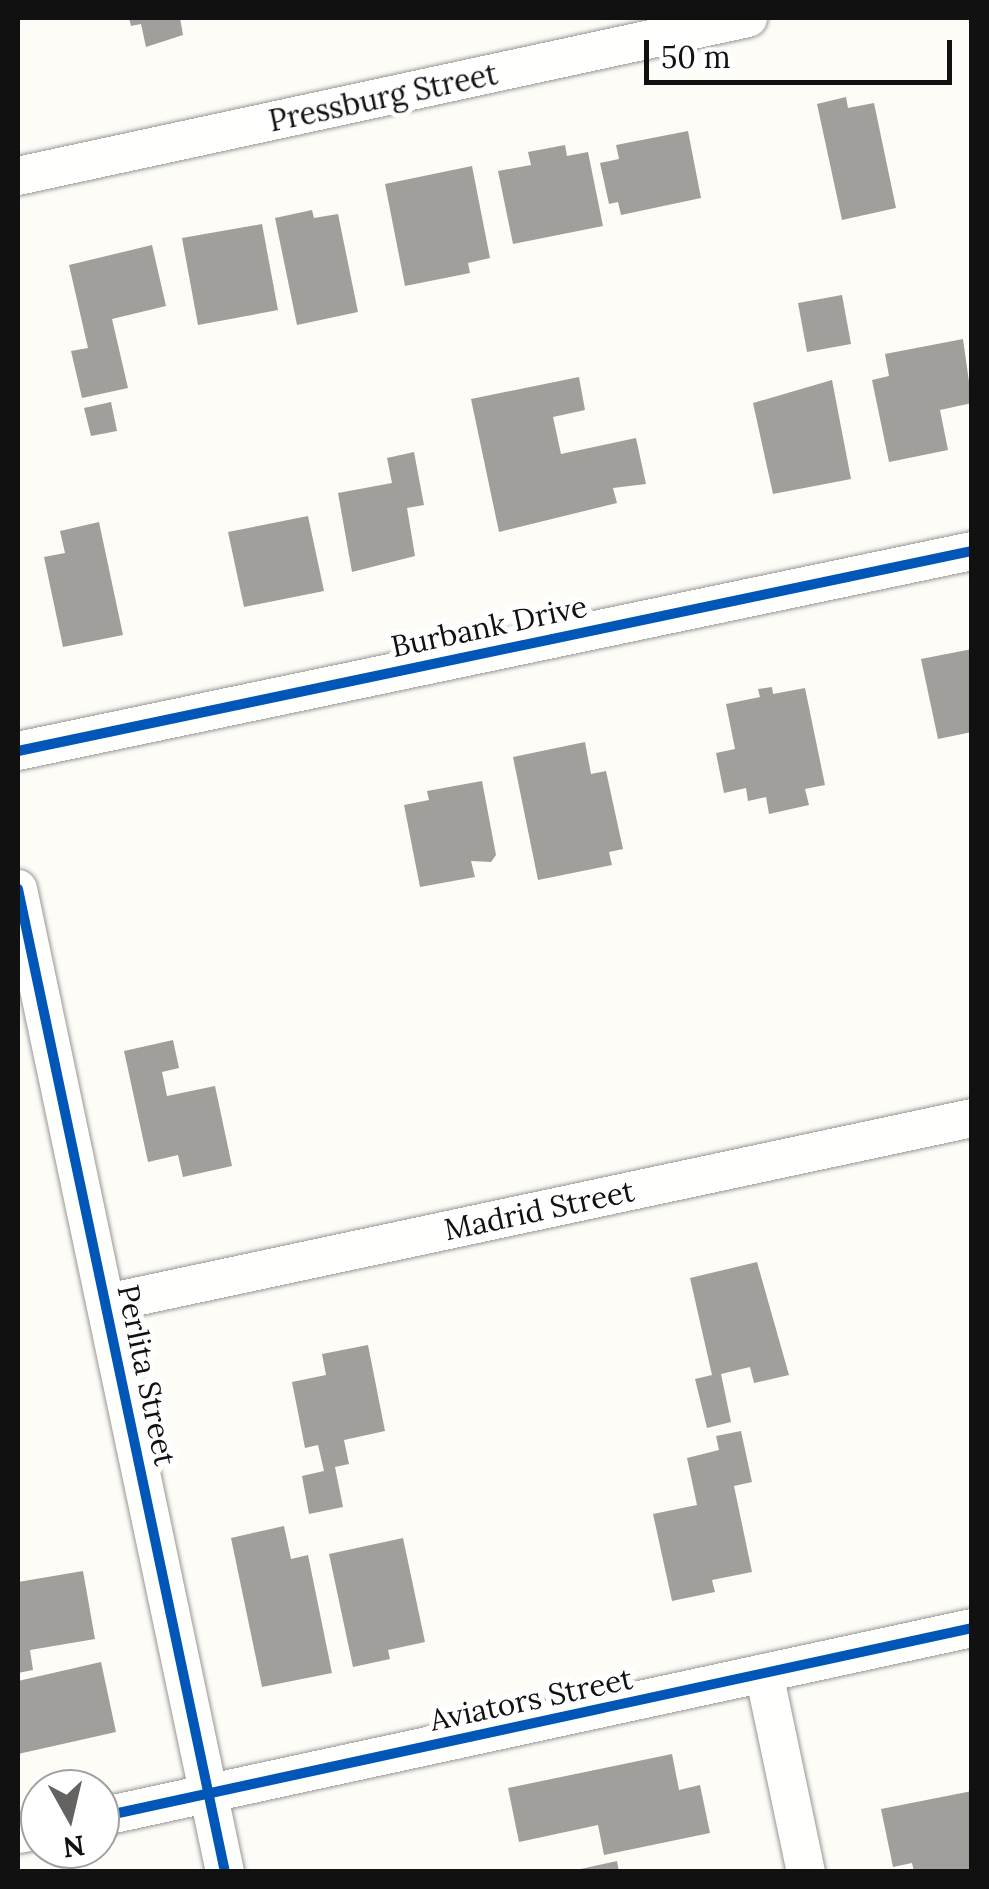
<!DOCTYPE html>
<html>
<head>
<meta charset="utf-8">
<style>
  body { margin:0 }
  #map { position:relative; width:989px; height:1889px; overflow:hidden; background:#fdfcf7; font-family:Lora,serif }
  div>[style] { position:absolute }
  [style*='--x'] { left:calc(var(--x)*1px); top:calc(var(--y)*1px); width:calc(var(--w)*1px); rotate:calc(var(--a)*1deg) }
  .building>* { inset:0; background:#a19f9c }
  .roads { filter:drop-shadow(0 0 2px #979795) drop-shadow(0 0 2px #979795) }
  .street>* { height:38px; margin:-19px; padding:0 19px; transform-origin:19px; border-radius:19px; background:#fffffe }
  .cycleway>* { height:10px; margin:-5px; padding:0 5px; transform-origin:5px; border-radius:5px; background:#0057b8 }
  span { translate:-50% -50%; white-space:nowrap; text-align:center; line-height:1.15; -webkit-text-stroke:10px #fff; paint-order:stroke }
  .street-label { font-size:30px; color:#111 }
  .frame { position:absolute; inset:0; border:20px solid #111; pointer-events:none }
  .north { position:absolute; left:20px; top:1769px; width:100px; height:100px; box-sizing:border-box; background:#fff; border:2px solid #a0a0a0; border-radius:50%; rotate:172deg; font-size:28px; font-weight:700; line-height:40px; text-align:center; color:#111 }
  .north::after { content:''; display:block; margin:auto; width:35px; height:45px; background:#646362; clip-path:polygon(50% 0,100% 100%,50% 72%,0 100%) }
  .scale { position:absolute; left:644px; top:40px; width:308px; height:45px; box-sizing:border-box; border:5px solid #111; border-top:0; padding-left:12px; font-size:30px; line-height:35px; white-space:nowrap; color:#111; -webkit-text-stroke:8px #fff; paint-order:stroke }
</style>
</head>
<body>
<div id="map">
  <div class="building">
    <div style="clip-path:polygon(129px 18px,180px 18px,183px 35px,146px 47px,141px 24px,131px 26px)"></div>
    <div style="clip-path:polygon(846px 97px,848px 108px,874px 103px,896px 208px,842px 220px,817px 104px)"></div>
    <div style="clip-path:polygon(688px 131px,701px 198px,621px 215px,618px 202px,609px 204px,600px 163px,619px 159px,616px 145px)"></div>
    <div style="clip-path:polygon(565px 145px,567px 156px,588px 152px,603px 226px,513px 244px,498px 171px,531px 165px,528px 152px)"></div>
    <div style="clip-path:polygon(472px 166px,490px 258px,468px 263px,470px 273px,405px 286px,385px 184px)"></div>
    <div style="clip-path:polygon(312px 210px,314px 218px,338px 214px,358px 312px,297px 325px,275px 218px)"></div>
    <div style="clip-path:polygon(262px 224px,278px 310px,198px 325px,182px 238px)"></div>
    <div style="clip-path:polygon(152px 245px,166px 306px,112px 319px,128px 388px,82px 398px,71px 351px,88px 348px,69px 265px)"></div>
    <div style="clip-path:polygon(842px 295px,851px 344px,807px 352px,798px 303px)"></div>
    <div style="clip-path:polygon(963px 339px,972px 403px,940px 410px,948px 450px,889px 462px,872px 380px,889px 376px,885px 354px)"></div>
    <div style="clip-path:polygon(579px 377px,585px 410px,553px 417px,561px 454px,636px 438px,646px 484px,613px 488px,617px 503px,499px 532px,471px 399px)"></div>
    <div style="clip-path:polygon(832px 380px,851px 479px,773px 494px,753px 403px)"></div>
    <div style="clip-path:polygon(111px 402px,117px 431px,91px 436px,84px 408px)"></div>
    <div style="clip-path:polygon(414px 452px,424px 505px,407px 508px,415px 556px,352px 572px,338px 493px,392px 483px,387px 458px)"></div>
    <div style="clip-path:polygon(308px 516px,324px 591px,244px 607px,228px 532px)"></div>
    <div style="clip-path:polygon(99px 522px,123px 635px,63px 647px,44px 557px,65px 553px,60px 531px)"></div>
    <div style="clip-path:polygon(972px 649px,972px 732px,938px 739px,921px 659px)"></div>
    <div style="clip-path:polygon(772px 687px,773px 694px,805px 688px,825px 785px,805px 789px,809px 805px,769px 814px,766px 797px,748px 801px,746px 788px,724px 793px,716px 753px,735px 749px,726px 704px,760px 697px,758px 689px)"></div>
    <div style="clip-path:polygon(585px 742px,591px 774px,606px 771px,623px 849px,609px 852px,612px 865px,538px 880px,513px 757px)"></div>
    <div style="clip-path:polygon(482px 781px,496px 855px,491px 862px,471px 861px,475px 877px,420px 887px,404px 805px,429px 800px,427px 791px)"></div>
    <div style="clip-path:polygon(173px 1040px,179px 1068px,162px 1072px,167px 1096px,215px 1086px,232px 1166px,183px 1177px,178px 1155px,148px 1162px,124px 1051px)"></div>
    <div style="clip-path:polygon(757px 1262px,789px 1375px,754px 1383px,750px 1367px,721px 1374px,731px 1422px,707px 1428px,695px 1379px,712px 1375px,690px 1278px)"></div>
    <div style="clip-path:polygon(368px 1345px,385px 1431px,344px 1440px,349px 1464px,335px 1467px,343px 1507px,309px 1514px,302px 1476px,324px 1471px,318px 1445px,305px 1448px,292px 1382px,326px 1375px,322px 1354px)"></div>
    <div style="clip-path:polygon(741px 1431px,752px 1482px,734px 1486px,752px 1572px,712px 1580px,715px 1592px,672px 1601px,653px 1514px,697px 1505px,687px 1458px,719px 1450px,716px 1436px)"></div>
    <div style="clip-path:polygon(284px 1526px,291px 1559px,308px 1555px,332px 1673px,262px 1687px,231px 1538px)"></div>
    <div style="clip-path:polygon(403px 1538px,425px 1642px,388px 1650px,390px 1659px,353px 1667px,329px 1554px)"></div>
    <div style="clip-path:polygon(83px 1571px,95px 1639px,30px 1650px,33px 1670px,18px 1673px,18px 1582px)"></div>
    <div style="clip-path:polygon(101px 1662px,116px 1732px,18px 1754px,18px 1681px)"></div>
    <div style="clip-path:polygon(672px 1754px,679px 1790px,700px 1785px,710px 1833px,604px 1855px,598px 1825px,519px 1842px,508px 1788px)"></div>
    <div style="clip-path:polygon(972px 1791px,972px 1872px,914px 1872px,912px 1863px,893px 1867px,881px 1809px)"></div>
    <div style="clip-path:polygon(617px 1861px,619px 1872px,576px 1872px,576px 1870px)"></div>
  </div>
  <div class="roads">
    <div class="street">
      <div style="--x:18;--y:176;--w:747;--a:-12.21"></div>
      <div style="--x:18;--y:751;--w:975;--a:-11.84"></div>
      <div style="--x:18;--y:889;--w:1005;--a:78.11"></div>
      <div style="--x:107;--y:1303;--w:885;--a:-12.07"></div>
      <div style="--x:764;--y:1673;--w:203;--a:78.1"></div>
      <div style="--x:100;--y:1817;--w:892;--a:-12.23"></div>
      <div style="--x:18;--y:1834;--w:22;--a:-10"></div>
    </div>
  </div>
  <div class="cycleway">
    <div style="--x:18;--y:751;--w:975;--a:-11.84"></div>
    <div style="--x:18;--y:889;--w:1005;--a:78.11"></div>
    <div style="--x:100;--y:1817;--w:892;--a:-12.23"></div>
  </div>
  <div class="street-label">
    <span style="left:383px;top:97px;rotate:-12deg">Pressburg Street</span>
    <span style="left:489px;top:626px;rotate:-12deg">Burbank Drive</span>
    <span style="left:539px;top:1210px;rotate:-12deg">Madrid Street</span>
    <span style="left:147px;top:1375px;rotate:78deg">Perlita Street</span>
    <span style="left:531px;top:1699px;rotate:-12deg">Aviators Street</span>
  </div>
  <div class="frame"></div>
  <div class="north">N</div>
  <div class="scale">50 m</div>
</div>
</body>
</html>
